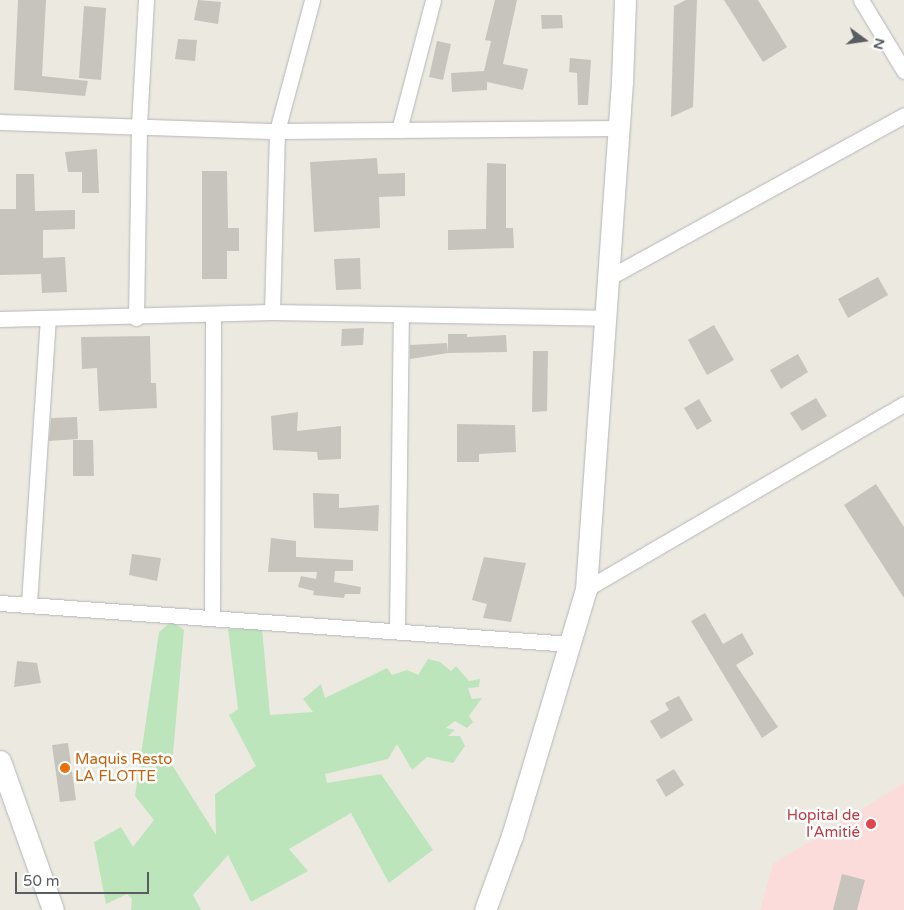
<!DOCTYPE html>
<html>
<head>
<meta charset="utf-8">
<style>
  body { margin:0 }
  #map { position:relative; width:904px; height:910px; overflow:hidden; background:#ece9e0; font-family:"Varela Round",sans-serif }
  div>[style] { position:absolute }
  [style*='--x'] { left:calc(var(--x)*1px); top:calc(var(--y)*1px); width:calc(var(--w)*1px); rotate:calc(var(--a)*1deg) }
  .medical>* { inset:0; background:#fbdcdb }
  .green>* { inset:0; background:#bde5bc }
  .building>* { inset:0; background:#c7c4bd }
  .roads { filter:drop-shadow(0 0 1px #b3b7bb) drop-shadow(0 0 1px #b3b7bb) }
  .street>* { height:15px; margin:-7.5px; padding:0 7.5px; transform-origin:7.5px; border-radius:7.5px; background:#fff }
  .secondary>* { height:21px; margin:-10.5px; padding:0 10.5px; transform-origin:10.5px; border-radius:10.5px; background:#fff }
  .dots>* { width:14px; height:14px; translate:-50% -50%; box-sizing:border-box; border:2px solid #fff; border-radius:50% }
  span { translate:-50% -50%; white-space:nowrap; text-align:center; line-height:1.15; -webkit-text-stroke:5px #fff; paint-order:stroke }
  .food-label { font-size:15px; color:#c56008 }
  .left { translate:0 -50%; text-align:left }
  .health-label { font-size:15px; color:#be3a42 }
  .right { translate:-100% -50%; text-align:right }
  .north { position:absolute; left:839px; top:15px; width:50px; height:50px; -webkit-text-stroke:4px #fff; paint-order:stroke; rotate:104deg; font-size:14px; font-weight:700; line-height:20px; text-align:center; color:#595d61 }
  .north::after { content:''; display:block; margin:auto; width:18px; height:22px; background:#595d61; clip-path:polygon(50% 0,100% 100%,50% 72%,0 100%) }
  .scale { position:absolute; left:15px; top:872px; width:134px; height:22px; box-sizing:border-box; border:2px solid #595d61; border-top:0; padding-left:6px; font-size:15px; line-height:18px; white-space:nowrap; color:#595d61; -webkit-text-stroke:4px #fff; paint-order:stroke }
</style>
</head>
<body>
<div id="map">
  <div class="medical">
    <div style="clip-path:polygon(904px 783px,904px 910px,760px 910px,773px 864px)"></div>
  </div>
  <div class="green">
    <div style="clip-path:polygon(172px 621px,184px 630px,172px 765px,216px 835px,215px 794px,256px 766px,229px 715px,238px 709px,228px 629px,262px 629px,270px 715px,313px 712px,303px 699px,321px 684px,325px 698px,387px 668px,392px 675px,407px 670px,418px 675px,428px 659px,440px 662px,451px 671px,456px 666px,469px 681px,480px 679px,479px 687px,468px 688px,472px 699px,482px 698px,469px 716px,473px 722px,467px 728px,455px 721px,446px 728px,455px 730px,448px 736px,460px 736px,465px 746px,453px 763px,427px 757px,412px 770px,397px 744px,388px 759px,325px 774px,327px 783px,381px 774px,433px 850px,389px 883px,351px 813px,289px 849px,308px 871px,251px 902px,228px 855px,193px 895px,201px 910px,131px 910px,132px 899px,127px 894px,106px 904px,94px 842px,121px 827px,133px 847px,154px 820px,135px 796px,159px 632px)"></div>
  </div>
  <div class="building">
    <div style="clip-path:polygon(18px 0,46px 0,42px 76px,88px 81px,85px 96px,14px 90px)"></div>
    <div style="clip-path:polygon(198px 0,221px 2px,218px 24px,194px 20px)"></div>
    <div style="clip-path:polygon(495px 0,517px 0,503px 64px,528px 69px,523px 90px,487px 82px,487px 90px,452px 92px,451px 73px,484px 71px,491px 41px,485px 40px)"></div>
    <div style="clip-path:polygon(686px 0,697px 0,693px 107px,671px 117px,674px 6px)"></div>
    <div style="clip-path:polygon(724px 0,758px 0,787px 47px,763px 62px)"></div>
    <div style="clip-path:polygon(84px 6px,106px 8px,101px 80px,79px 78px)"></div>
    <div style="clip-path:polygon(541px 15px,562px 15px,563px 28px,542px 29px)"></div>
    <div style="clip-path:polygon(178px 39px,197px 40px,195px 61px,175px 59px)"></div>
    <div style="clip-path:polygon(437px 41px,451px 44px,443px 80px,429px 77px)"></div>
    <div style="clip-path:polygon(570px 58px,591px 60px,588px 105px,578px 105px,577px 73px,569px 72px)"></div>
    <div style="clip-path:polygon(97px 149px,99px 193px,82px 193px,82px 172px,68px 172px,65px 152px)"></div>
    <div style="clip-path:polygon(377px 158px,378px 174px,405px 173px,405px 196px,379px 197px,380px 228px,314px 232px,310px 162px)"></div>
    <div style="clip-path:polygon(487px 163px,506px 164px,506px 228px,513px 228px,514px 248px,448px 250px,448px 230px,486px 229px)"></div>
    <div style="clip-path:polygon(202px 171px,227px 171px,228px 228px,239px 228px,239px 251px,227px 251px,227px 279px,202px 279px)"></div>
    <div style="clip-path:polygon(16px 174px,34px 174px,35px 211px,75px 210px,75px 229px,43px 230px,43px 258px,65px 257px,67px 292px,42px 293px,41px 274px,0 275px,0 209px,16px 209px)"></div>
    <div style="clip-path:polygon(360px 258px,361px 289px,336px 290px,334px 259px)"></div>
    <div style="clip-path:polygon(878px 277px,888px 295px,848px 318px,838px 299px)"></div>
    <div style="clip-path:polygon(714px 325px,734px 360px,707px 375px,688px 340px)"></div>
    <div style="clip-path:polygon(364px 328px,363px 345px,341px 346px,342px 329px)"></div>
    <div style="clip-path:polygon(448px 334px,467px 334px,467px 337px,506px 335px,507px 352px,448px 353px,410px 359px,410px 345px,447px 343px,448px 353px)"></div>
    <div style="clip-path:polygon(150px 336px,151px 383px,156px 383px,157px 408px,99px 411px,97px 368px,82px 369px,81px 337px)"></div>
    <div style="clip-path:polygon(533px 351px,548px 351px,547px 411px,532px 412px)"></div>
    <div style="clip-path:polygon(798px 354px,808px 372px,781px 389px,770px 370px)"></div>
    <div style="clip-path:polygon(816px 398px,827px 416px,802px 431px,790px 413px)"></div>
    <div style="clip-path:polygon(699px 399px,712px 421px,697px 430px,684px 408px)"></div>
    <div style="clip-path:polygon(298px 412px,297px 431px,341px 426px,341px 459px,318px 460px,317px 452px,273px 450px,271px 416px)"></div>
    <div style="clip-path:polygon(77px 417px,78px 439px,49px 441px,51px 418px)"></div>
    <div style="clip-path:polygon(457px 424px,515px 425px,516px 452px,479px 454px,479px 462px,457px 462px)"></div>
    <div style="clip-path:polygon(73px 440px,93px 440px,94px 476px,73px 476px)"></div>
    <div style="clip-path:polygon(876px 484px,904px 527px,904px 598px,844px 505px)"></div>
    <div style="clip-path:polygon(313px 493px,339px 494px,339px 508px,379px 505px,378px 531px,314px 528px)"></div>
    <div style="clip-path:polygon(271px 538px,296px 541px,296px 557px,353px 560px,353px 571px,335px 571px,334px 582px,361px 587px,360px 594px,345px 594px,344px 598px,313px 595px,314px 591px,298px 587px,301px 576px,316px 579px,317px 572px,268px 572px)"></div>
    <div style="clip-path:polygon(132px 554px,161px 558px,157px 581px,129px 575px)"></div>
    <div style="clip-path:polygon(484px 557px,526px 563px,511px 622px,483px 618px,487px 604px,472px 600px)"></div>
    <div style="clip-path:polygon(705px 613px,723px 644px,742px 633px,754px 654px,736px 665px,778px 727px,762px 738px,691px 621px)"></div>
    <div style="clip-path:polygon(17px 661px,37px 663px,41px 683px,14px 687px)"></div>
    <div style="clip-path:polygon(679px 696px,693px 720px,661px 739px,650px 721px,669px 710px,665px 703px)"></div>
    <div style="clip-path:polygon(68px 743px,76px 800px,60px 802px,52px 745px)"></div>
    <div style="clip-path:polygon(674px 769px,684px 785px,666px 797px,656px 780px)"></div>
    <div style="clip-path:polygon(842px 874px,865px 880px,857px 910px,833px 910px)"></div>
  </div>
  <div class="roads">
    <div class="street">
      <div style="--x:861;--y:0;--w:83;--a:58.8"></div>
      <div style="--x:0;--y:122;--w:277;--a:1.9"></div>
      <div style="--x:277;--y:131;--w:342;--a:-0.5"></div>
      <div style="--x:399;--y:130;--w:134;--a:-75.3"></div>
      <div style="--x:608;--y:278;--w:338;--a:-28.8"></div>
      <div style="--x:272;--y:312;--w:181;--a:-88.4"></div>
      <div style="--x:277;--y:131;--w:136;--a:-75"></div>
      <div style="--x:136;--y:318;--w:193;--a:-89.1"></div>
      <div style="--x:139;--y:125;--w:125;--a:-86.8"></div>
      <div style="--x:0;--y:319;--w:272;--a:-1.5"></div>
      <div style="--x:272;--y:312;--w:333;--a:1"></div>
      <div style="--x:586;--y:589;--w:368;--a:-30.2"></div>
      <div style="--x:0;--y:603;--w:572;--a:4.11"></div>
      <div style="--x:29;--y:603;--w:285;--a:-86.2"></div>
      <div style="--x:212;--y:617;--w:302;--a:-89.8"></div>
      <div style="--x:397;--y:631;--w:316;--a:-89.3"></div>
    </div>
    <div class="secondary">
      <div style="--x:0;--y:761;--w:158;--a:70.4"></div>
      <div style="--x:485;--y:910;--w:79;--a:-70"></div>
      <div style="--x:512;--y:836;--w:258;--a:-73.3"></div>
      <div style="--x:586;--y:589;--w:508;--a:-85.94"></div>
      <div style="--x:622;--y:82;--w:82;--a:-87.9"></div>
    </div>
  </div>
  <div class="dots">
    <div style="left:65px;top:768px;background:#e8710a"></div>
    <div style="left:871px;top:824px;background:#e0444e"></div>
  </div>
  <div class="food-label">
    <span class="left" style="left:75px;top:768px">Maquis Resto<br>LA FLOTTE</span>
  </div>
  <div class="health-label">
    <span class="right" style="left:860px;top:824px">Hopital de<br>l'Amitié</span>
  </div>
  <div class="north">N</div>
  <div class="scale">50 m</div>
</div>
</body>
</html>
